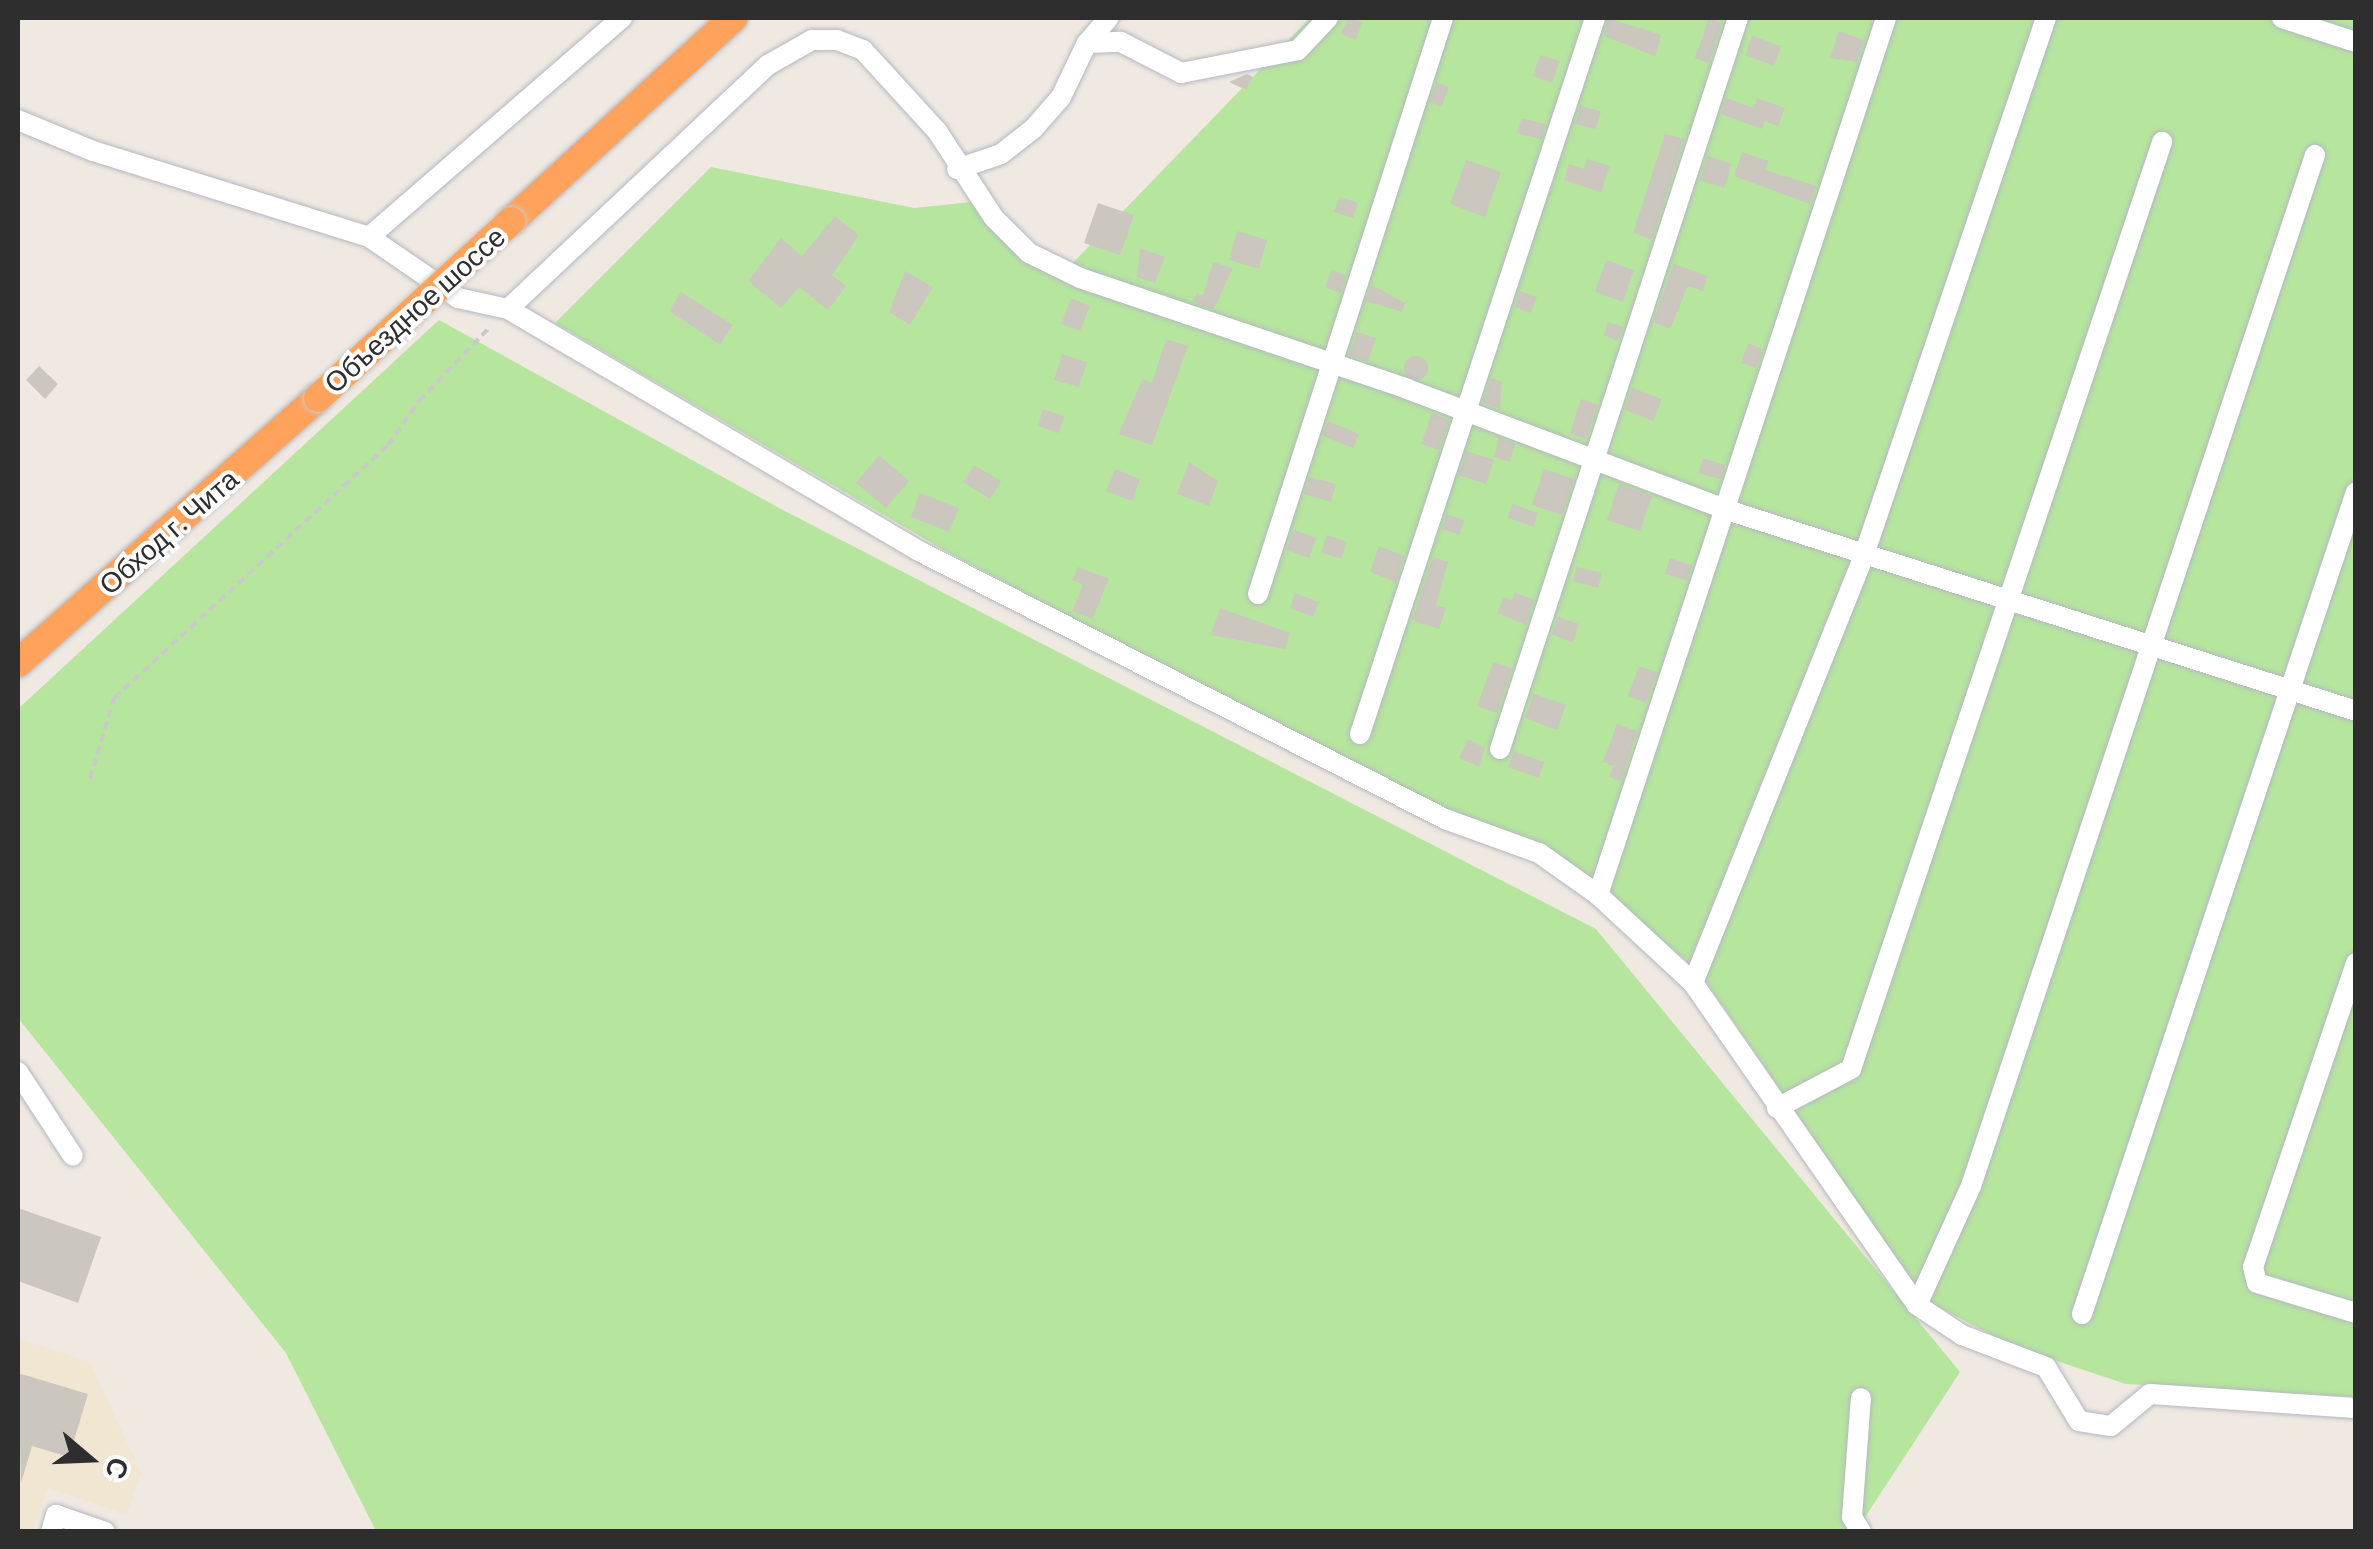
<!DOCTYPE html>
<html>
<head>
<meta charset="utf-8">
<style>
  body { margin:0 }
  #map { position:relative; width:2373px; height:1549px; overflow:hidden; background:#efe9e1; font-family:Barlow,sans-serif }
  div>[style] { position:absolute }
  [style*='--x'] { left:calc(var(--x)*1px); top:calc(var(--y)*1px); width:calc(var(--w)*1px); rotate:calc(var(--a)*1deg) }
  .education>* { inset:0; background:#f0e6d1 }
  .green>* { inset:0; background:#b6e59e }
  .building>* { inset:0; background:#cbc7bf }
  .round { border-radius:50% }
  .path>* { height:4px; margin-top:-2px; transform-origin:0; background:repeating-linear-gradient(90deg,#c9c9c9 0 8px,transparent 0 13px) }
  .roads { filter:drop-shadow(0 0 2px #b4b7c1) drop-shadow(0 0 2px #b4b7c1) }
  .minor>* { height:20px; margin:-10px; padding:0 10px; transform-origin:10px; border-radius:10px; background:#fff }
  .highway>* { height:28px; margin:-14px; padding:0 14px; transform-origin:14px; border-radius:14px; background:#ffa35c }
  .bridges { filter:drop-shadow(0 0 2px #c9c9c9) drop-shadow(0 0 2px #c9c9c9) }
  .highway-bridge>* { height:28px; margin:-14px; padding:0 14px; transform-origin:14px; border-radius:14px; background:#ffa35c }
  span { translate:-50% -50%; white-space:nowrap; text-align:center; line-height:1.15; -webkit-text-stroke:8px #fff; paint-order:stroke }
  .street-label { font-size:28px; color:#2e2e2e }
  .frame { position:absolute; inset:0; border:20px solid #2e2e2e; pointer-events:none }
  .north { position:absolute; left:40px; top:1409px; width:100px; height:100px; -webkit-text-stroke:8px #fff; paint-order:stroke; rotate:109deg; font-size:28px; font-weight:700; line-height:40px; text-align:center; color:#2e2e2e }
  .north::after { content:''; display:block; margin:auto; width:35px; height:45px; background:#2e2e2e; clip-path:polygon(50% 0,100% 100%,50% 72%,0 100%) }
</style>
</head>
<body>
<div id="map">
  <div class="education">
    <div style="clip-path:polygon(18px 1338px,90px 1362px,141px 1473px,127px 1515px,48px 1488px,33px 1531px,18px 1532px)"></div>
  </div>
  <div class="green">
    <div style="clip-path:polygon(1310px 18px,2355px 18px,2355px 1397px,2126px 1384px,2012px 1346px,1924px 1299px,1701px 974px,1633px 915px,944px 550px,555px 323px,711px 167px,914px 208px,972px 202px,1067px 269px)"></div>
    <div style="clip-path:polygon(439px 320px,779px 508px,1596px 929px,1960px 1372px,1856px 1531px,376px 1531px,286px 1353px,18px 1018px,18px 709px)"></div>
  </div>
  <div class="building">
    <div style="clip-path:polygon(1349px 18px,1362px 22px,1356px 40px,1340px 34px)"></div>
    <div style="clip-path:polygon(1608px 18px,1661px 35px,1655px 56px,1604px 36px)"></div>
    <div style="clip-path:polygon(1709px 18px,1722px 23px,1709px 63px,1695px 58px)"></div>
    <div style="clip-path:polygon(1839px 31px,1864px 40px,1857px 62px,1830px 58px)"></div>
    <div style="clip-path:polygon(1752px 36px,1781px 46px,1774px 66px,1745px 55px)"></div>
    <div style="clip-path:polygon(1540px 55px,1560px 61px,1552px 83px,1533px 76px)"></div>
    <div style="clip-path:polygon(1247px 74px,1253px 77px,1246px 90px,1229px 82px)"></div>
    <div style="clip-path:polygon(1437px 82px,1449px 87px,1441px 107px,1430px 102px)"></div>
    <div style="clip-path:polygon(1726px 98px,1754px 108px,1757px 98px,1785px 108px,1778px 126px,1764px 121px,1762px 129px,1721px 114px)"></div>
    <div style="clip-path:polygon(1581px 106px,1601px 111px,1596px 129px,1575px 124px)"></div>
    <div style="clip-path:polygon(1522px 118px,1546px 124px,1541px 139px,1517px 133px)"></div>
    <div style="clip-path:polygon(1665px 134px,1684px 139px,1652px 239px,1633px 233px)"></div>
    <div style="clip-path:polygon(1742px 152px,1768px 161px,1765px 170px,1816px 186px,1810px 204px,1734px 176px)"></div>
    <div style="clip-path:polygon(1708px 156px,1732px 164px,1724px 188px,1700px 180px)"></div>
    <div style="clip-path:polygon(1587px 159px,1610px 166px,1601px 192px,1564px 180px,1569px 164px,1584px 169px)"></div>
    <div style="clip-path:polygon(1466px 160px,1501px 172px,1485px 217px,1450px 204px)"></div>
    <div style="clip-path:polygon(1340px 197px,1358px 203px,1353px 218px,1334px 212px)"></div>
    <div style="clip-path:polygon(1098px 203px,1134px 215px,1120px 255px,1084px 243px)"></div>
    <div style="clip-path:polygon(835px 216px,859px 235px,832px 275px,846px 286px,828px 310px,799px 287px,781px 308px,748px 281px,781px 238px,802px 256px)"></div>
    <div style="clip-path:polygon(1237px 231px,1267px 240px,1259px 269px,1229px 260px)"></div>
    <div style="clip-path:polygon(1140px 248px,1165px 257px,1155px 283px,1137px 277px)"></div>
    <div style="clip-path:polygon(1606px 260px,1634px 270px,1623px 302px,1595px 292px)"></div>
    <div style="clip-path:polygon(1213px 262px,1233px 268px,1214px 309px,1193px 302px,1197px 293px,1203px 295px)"></div>
    <div style="clip-path:polygon(1674px 264px,1708px 276px,1703px 291px,1688px 286px,1670px 329px,1653px 322px)"></div>
    <div style="clip-path:polygon(1332px 270px,1346px 276px,1340px 293px,1325px 287px)"></div>
    <div style="clip-path:polygon(905px 271px,933px 287px,910px 325px,889px 312px)"></div>
    <div style="clip-path:polygon(1372px 285px,1405px 303px,1402px 312px,1366px 301px)"></div>
    <div style="clip-path:polygon(1520px 291px,1537px 297px,1531px 313px,1515px 307px)"></div>
    <div style="clip-path:polygon(681px 292px,733px 325px,720px 345px,669px 311px)"></div>
    <div style="clip-path:polygon(1071px 298px,1090px 306px,1080px 331px,1061px 324px)"></div>
    <div style="clip-path:polygon(1608px 322px,1623px 327px,1618px 341px,1604px 335px)"></div>
    <div style="clip-path:polygon(1357px 332px,1376px 338px,1368px 361px,1349px 355px)"></div>
    <div style="clip-path:polygon(1166px 339px,1188px 346px,1152px 445px,1119px 434px,1142px 379px,1152px 383px)"></div>
    <div style="clip-path:polygon(1748px 343px,1763px 349px,1756px 368px,1741px 363px)"></div>
    <div style="clip-path:polygon(1062px 354px,1087px 362px,1079px 387px,1054px 380px)"></div>
    <div class="round" style="left:1404px;top:356px;width:24px;height:24px"></div>
    <div style="clip-path:polygon(39px 366px,58px 384px,45px 399px,26px 380px)"></div>
    <div style="clip-path:polygon(1491px 378px,1502px 382px,1500px 409px,1483px 403px)"></div>
    <div style="clip-path:polygon(1632px 388px,1662px 399px,1653px 421px,1625px 410px)"></div>
    <div style="clip-path:polygon(1581px 399px,1598px 405px,1586px 439px,1570px 433px)"></div>
    <div style="clip-path:polygon(1043px 409px,1064px 416px,1059px 433px,1038px 426px)"></div>
    <div style="clip-path:polygon(1432px 413px,1449px 420px,1439px 450px,1421px 444px)"></div>
    <div style="clip-path:polygon(1328px 421px,1359px 434px,1353px 448px,1323px 436px)"></div>
    <div style="clip-path:polygon(1499px 438px,1515px 444px,1510px 462px,1494px 457px)"></div>
    <div style="clip-path:polygon(1467px 451px,1494px 460px,1486px 484px,1459px 475px)"></div>
    <div style="clip-path:polygon(879px 455px,909px 481px,886px 508px,856px 483px)"></div>
    <div style="clip-path:polygon(1703px 458px,1725px 465px,1720px 479px,1698px 473px)"></div>
    <div style="clip-path:polygon(1189px 462px,1218px 481px,1209px 506px,1177px 494px)"></div>
    <div style="clip-path:polygon(974px 465px,1001px 481px,990px 499px,963px 482px)"></div>
    <div style="clip-path:polygon(1115px 469px,1140px 479px,1132px 501px,1106px 491px)"></div>
    <div style="clip-path:polygon(1544px 469px,1574px 479px,1562px 515px,1532px 505px)"></div>
    <div style="clip-path:polygon(1310px 477px,1336px 484px,1331px 502px,1304px 494px)"></div>
    <div style="clip-path:polygon(1619px 484px,1652px 496px,1640px 531px,1607px 520px)"></div>
    <div style="clip-path:polygon(920px 493px,959px 508px,949px 532px,911px 517px)"></div>
    <div style="clip-path:polygon(1512px 504px,1538px 513px,1534px 527px,1508px 518px)"></div>
    <div style="clip-path:polygon(1447px 514px,1464px 520px,1460px 535px,1442px 529px)"></div>
    <div style="clip-path:polygon(1293px 529px,1316px 538px,1309px 558px,1287px 550px)"></div>
    <div style="clip-path:polygon(1327px 535px,1347px 542px,1341px 559px,1321px 552px)"></div>
    <div style="clip-path:polygon(1379px 546px,1404px 556px,1396px 582px,1370px 572px)"></div>
    <div style="clip-path:polygon(1433px 557px,1448px 562px,1436px 605px,1446px 608px,1439px 629px,1412px 620px)"></div>
    <div style="clip-path:polygon(1670px 558px,1692px 565px,1687px 581px,1665px 574px)"></div>
    <div style="clip-path:polygon(1078px 567px,1109px 579px,1092px 619px,1072px 611px,1083px 585px,1072px 580px)"></div>
    <div style="clip-path:polygon(1577px 567px,1602px 573px,1598px 588px,1573px 581px)"></div>
    <div style="clip-path:polygon(1515px 592px,1534px 600px,1526px 625px,1497px 613px,1504px 597px,1512px 600px)"></div>
    <div style="clip-path:polygon(1295px 593px,1319px 602px,1313px 617px,1290px 608px)"></div>
    <div style="clip-path:polygon(1220px 608px,1290px 633px,1285px 649px,1211px 635px)"></div>
    <div style="clip-path:polygon(1558px 617px,1579px 624px,1573px 643px,1552px 634px)"></div>
    <div style="clip-path:polygon(1493px 662px,1512px 668px,1497px 713px,1477px 706px)"></div>
    <div style="clip-path:polygon(1639px 666px,1657px 672px,1646px 703px,1628px 696px)"></div>
    <div style="clip-path:polygon(1534px 694px,1566px 705px,1557px 730px,1525px 718px)"></div>
    <div style="clip-path:polygon(1617px 724px,1637px 731px,1621px 781px,1609px 777px,1613px 766px,1603px 762px)"></div>
    <div style="clip-path:polygon(1468px 739px,1485px 748px,1479px 767px,1459px 758px)"></div>
    <div style="clip-path:polygon(1514px 751px,1544px 762px,1539px 778px,1508px 767px)"></div>
    <div style="clip-path:polygon(18px 1208px,101px 1237px,78px 1303px,18px 1281px)"></div>
    <div style="clip-path:polygon(18px 1373px,88px 1394px,69px 1457px,32px 1446px,21px 1483px)"></div>
  </div>
  <div class="path">
    <div style="--x:90;--y:779;--w:84;--a:-73.5"></div>
    <div style="--x:114;--y:698;--w:373;--a:-42.7"></div>
    <div style="--x:388;--y:445;--w:54;--a:-54.8"></div>
    <div style="--x:419;--y:401;--w:104;--a:-46.2"></div>
  </div>
  <div class="roads">
    <div class="minor">
      <div style="--x:2282;--y:18;--w:78;--a:18"></div>
      <div style="--x:1087;--y:43;--w:33;--a:-49"></div>
      <div style="--x:18;--y:120;--w:81;--a:22.5"></div>
      <div style="--x:93;--y:151;--w:289;--a:17.3"></div>
      <div style="--x:369;--y:237;--w:108;--a:34.4"></div>
      <div style="--x:458;--y:298;--w:51;--a:12.4"></div>
      <div style="--x:508;--y:309;--w:477;--a:30.5"></div>
      <div style="--x:919;--y:551;--w:590;--a:27"></div>
      <div style="--x:1445;--y:819;--w:100;--a:19.9"></div>
      <div style="--x:1539;--y:853;--w:72;--a:35.4"></div>
      <div style="--x:1598;--y:895;--w:129;--a:42.8"></div>
      <div style="--x:1693;--y:983;--w:392;--a:55.2"></div>
      <div style="--x:1917;--y:1305;--w:54;--a:33.7"></div>
      <div style="--x:1962;--y:1335;--w:90;--a:20.9"></div>
      <div style="--x:2046;--y:1367;--w:63;--a:58.6"></div>
      <div style="--x:2079;--y:1421;--w:32;--a:9"></div>
      <div style="--x:2111;--y:1426;--w:50;--a:-39.4"></div>
      <div style="--x:2150;--y:1394;--w:206;--a:3.9"></div>
      <div style="--x:957;--y:169;--w:46;--a:-18.8"></div>
      <div style="--x:1001;--y:154;--w:42;--a:-38.2"></div>
      <div style="--x:1034;--y:128;--w:41;--a:-48.9"></div>
      <div style="--x:1061;--y:97;--w:60;--a:-64.3"></div>
      <div style="--x:1087;--y:43;--w:34;--a:-2"></div>
      <div style="--x:1121;--y:42;--w:68;--a:27.3"></div>
      <div style="--x:1181;--y:73;--w:119;--a:-11.1"></div>
      <div style="--x:1298;--y:50;--w:44;--a:-46.8"></div>
      <div style="--x:369;--y:237;--w:335;--a:-40.9"></div>
      <div style="--x:508;--y:309;--w:357;--a:-43.2"></div>
      <div style="--x:768;--y:65;--w:51;--a:-29.6"></div>
      <div style="--x:812;--y:40;--w:25;--a:0"></div>
      <div style="--x:837;--y:40;--w:28;--a:21"></div>
      <div style="--x:863;--y:50;--w:110;--a:47.6"></div>
      <div style="--x:937;--y:131;--w:104;--a:56.8"></div>
      <div style="--x:994;--y:218;--w:49;--a:45"></div>
      <div style="--x:1029;--y:253;--w:57;--a:26.1"></div>
      <div style="--x:1080;--y:278;--w:345;--a:18.7"></div>
      <div style="--x:1407;--y:389;--w:342;--a:20.7"></div>
      <div style="--x:1727;--y:510;--w:660;--a:17.72"></div>
      <div style="--x:1258;--y:594;--w:605;--a:-72.19"></div>
      <div style="--x:1360;--y:734;--w:754;--a:-71.83"></div>
      <div style="--x:1500;--y:749;--w:769;--a:-71.97"></div>
      <div style="--x:1598;--y:895;--w:923;--a:-71.82"></div>
      <div style="--x:2356;--y:963;--w:321;--a:108.7"></div>
      <div style="--x:2253;--y:1267;--w:16;--a:76"></div>
      <div style="--x:2257;--y:1283;--w:103;--a:16.9"></div>
      <div style="--x:1693;--y:983;--w:461;--a:-68.2"></div>
      <div style="--x:1864;--y:555;--w:567;--a:-71.28"></div>
      <div style="--x:18;--y:1072;--w:100;--a:56.8"></div>
      <div style="--x:1777;--y:1108;--w:84;--a:-27.8"></div>
      <div style="--x:1851;--y:1069;--w:978;--a:-71.45"></div>
      <div style="--x:1917;--y:1305;--w:131;--a:-65.6"></div>
      <div style="--x:1971;--y:1186;--w:1087;--a:-71.55"></div>
      <div style="--x:2082;--y:1314;--w:866;--a:-71.57"></div>
      <div style="--x:51;--y:1532;--w:18;--a:-74"></div>
      <div style="--x:56;--y:1515;--w:52;--a:19.1"></div>
      <div style="--x:1861;--y:1532;--w:17;--a:-121"></div>
      <div style="--x:1852;--y:1517;--w:119;--a:-85.7"></div>
    </div>
    <div class="highway">
      <div style="--x:511;--y:221;--w:301;--a:-42.4"></div>
      <div style="--x:18;--y:663;--w:400;--a:-41.5"></div>
    </div>
  </div>
  <div class="bridges">
    <div class="highway-bridge">
      <div style="--x:318;--y:398;--w:262;--a:-42.5"></div>
    </div>
  </div>
  <div class="street-label">
    <span style="left:414px;top:309px;rotate:-42deg">Объездное шоссе</span>
    <span style="left:168px;top:531px;rotate:-41deg">Обход г. Чита</span>
  </div>
  <div class="frame"></div>
  <div class="north">С</div>
</div>
</body>
</html>
